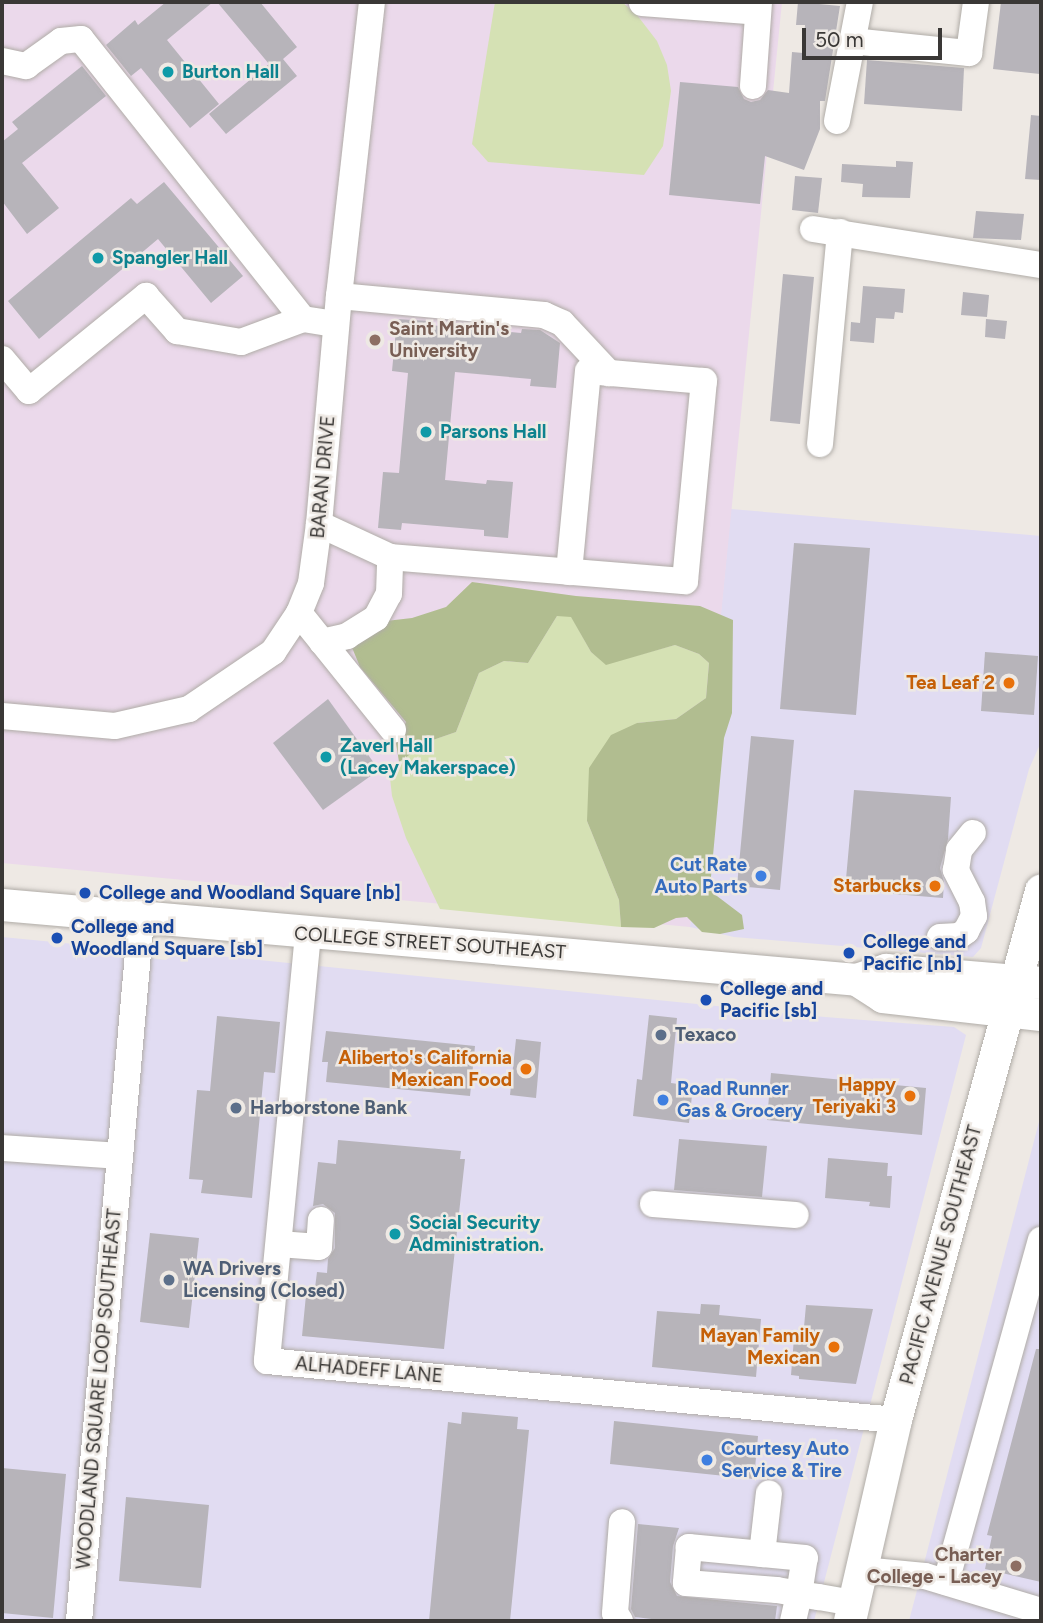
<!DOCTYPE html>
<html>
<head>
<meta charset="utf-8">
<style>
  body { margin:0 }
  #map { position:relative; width:1043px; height:1623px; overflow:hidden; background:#eee9e4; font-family:Figtree,sans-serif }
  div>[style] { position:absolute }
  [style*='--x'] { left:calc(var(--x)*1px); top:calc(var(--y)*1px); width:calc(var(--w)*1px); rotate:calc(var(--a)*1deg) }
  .commercial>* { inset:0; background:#e1dcf2 }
  .education>* { inset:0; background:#ebd9eb }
  .green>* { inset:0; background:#d5e1b4 }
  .forest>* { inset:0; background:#b1bd90 }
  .building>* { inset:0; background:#b7b4ba }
  .roads { filter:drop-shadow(0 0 2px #b0aca7) drop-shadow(0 0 2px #b0aca7) }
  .minor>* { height:26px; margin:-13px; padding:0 13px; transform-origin:13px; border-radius:13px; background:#fff }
  .major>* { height:32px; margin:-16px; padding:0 16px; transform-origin:16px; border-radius:16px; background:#fff }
  .dots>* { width:19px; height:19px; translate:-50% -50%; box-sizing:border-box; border:4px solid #eee9e4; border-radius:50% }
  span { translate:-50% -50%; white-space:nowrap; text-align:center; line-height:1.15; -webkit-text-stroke:5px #eee9e4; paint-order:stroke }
  .culture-label { font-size:19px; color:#0d838f; font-weight:700 }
  .left { translate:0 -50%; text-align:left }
  .education-label { font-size:19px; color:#785e54; font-weight:700 }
  .right { translate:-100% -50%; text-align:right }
  .street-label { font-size:19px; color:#3a3836 }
  .food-label { font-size:19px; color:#c56008; font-weight:700 }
  .shop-label { font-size:19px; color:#366cbe; font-weight:700 }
  .transit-label { font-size:19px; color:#164399; font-weight:700 }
  .service-label { font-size:19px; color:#4e5e75; font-weight:700 }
  .frame { position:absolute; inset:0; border:4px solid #3a3836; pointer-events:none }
  .scale { position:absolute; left:802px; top:28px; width:140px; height:32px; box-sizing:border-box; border:4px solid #3a3836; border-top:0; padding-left:9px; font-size:21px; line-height:24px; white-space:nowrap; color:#3a3836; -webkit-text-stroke:5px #eee9e4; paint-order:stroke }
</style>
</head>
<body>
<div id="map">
  <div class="commercial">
    <div style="clip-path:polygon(731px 509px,1041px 536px,1041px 742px,1029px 769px,981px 948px,973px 957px,734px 937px,690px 927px)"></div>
    <div style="clip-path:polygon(2px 937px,95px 946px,104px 953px,166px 960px,173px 955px,189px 953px,825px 1017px,954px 1027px,966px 1035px,814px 1621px,2px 1621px)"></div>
    <div style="clip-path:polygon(1041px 1114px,1041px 1621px,909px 1621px)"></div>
  </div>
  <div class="education">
    <div style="clip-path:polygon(2px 2px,782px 2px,690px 927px,2px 863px)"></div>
  </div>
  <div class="green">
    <div style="clip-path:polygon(495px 2px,622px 2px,637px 15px,657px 41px,667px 65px,671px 91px,663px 146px,644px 175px,488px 162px,472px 144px)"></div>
    <div style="clip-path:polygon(557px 616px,571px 616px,591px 652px,606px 664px,675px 645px,699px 654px,709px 663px,706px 698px,676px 719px,637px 723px,587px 821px,619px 900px,621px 927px,440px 909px,406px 838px,392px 796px,390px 778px,399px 762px,430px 741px,456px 732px,479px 673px,504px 661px,528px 663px)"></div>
  </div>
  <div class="forest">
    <div style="clip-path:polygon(472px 582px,576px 596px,700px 606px,733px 620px,732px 713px,724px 738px,711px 877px,713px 893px,742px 915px,744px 929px,720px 934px,702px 932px,687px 917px,676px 918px,654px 928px,621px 927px,619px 900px,587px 821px,589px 768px,611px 735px,637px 723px,676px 719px,706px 698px,709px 663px,699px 654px,675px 645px,606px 665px,591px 652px,571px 617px,557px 616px,528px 663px,504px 661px,479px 673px,456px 732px,430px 741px,399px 762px,396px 743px,406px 722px,360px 667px,351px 645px,386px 621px,412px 618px,446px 607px)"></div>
  </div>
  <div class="building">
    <div style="clip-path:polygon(166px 2px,213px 2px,167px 40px,219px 104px,190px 128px,141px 68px,131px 76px,106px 45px,135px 20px,138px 25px)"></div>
    <div style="clip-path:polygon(217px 2px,260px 2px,297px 47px,283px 59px,297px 76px,226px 134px,209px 114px,269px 64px)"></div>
    <div style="clip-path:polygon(798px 2px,840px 6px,825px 101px,820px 101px,820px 129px,804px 170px,765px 156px,760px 204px,669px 195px,680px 82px,738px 87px,744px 99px,751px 102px,760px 100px,768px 90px,789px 93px,792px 52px,803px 53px,805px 25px,796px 25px)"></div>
    <div style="clip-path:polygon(1001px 2px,1041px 2px,1040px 74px,993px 69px)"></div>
    <div style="clip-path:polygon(867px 60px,964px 68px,962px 111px,864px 104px)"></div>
    <div style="clip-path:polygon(82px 66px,106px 96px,22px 163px,59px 208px,27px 234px,2px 201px,2px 142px,18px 129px,12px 122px)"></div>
    <div style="clip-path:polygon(1031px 115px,1041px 116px,1041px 180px,1025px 179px)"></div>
    <div style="clip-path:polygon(896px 161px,913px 162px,910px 198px,862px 197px,863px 184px,841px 182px,842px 164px,896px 167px)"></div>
    <div style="clip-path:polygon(795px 176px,822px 178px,818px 213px,792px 210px)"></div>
    <div style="clip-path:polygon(164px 182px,243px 276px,211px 303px,158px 239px,39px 339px,8px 301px,131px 198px,137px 204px)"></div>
    <div style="clip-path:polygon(976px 211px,1024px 214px,1021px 240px,973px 238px)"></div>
    <div style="clip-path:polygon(783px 274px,814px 277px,800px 424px,770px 421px)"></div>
    <div style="clip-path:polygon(863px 286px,905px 289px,903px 313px,895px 312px,894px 319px,876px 318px,874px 343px,850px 341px,851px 322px,860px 323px)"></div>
    <div style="clip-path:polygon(963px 292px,989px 295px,987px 317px,961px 315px)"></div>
    <div style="clip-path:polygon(397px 319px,430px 321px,429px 325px,521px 333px,522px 329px,540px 330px,560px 343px,556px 388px,530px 386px,531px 379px,455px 372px,445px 480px,486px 484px,487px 480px,513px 482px,508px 538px,484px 536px,484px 530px,402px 523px,401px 530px,378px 528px,383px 472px,399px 473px,408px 373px,392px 371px)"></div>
    <div style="clip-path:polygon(986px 319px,1007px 321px,1005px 339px,985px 337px)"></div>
    <div style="clip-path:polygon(794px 543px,870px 548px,856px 715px,780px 709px)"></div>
    <div style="clip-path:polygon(985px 652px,1038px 656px,1034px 715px,981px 711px)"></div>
    <div style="clip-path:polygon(328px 699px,379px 770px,323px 810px,273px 743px)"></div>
    <div style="clip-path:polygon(751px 736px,794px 740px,780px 890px,737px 886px)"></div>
    <div style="clip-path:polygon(854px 790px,951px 797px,948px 839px,940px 868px,944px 882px,943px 898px,845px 890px)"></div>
    <div style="clip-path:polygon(649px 1015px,677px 1018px,671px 1083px,693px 1086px,689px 1123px,633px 1116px,637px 1079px,642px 1080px)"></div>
    <div style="clip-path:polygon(217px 1016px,280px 1022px,275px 1073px,264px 1072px,252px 1198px,201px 1193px,203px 1180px,189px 1179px,197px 1090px,210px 1091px)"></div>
    <div style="clip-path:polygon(326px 1031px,475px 1046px,470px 1096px,326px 1082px,328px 1062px,322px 1062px)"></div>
    <div style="clip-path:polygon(516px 1039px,541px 1042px,536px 1098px,510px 1095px)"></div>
    <div style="clip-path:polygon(771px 1073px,926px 1088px,922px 1135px,767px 1120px)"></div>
    <div style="clip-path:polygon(679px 1139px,767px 1146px,762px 1197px,674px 1190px)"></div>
    <div style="clip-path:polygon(338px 1140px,461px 1151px,460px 1159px,465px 1159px,444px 1349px,302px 1336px,306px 1295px,314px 1296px,317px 1272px,327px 1273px,328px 1259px,335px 1248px,335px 1213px,323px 1204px,313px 1206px,318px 1162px,336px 1164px)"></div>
    <div style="clip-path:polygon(828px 1158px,888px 1163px,887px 1176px,892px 1176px,890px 1208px,869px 1206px,870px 1202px,825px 1198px)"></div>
    <div style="clip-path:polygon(150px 1233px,199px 1238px,189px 1328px,140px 1322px)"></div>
    <div style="clip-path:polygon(701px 1304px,720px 1305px,719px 1315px,761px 1319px,756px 1377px,652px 1367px,657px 1311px,700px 1314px)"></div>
    <div style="clip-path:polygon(806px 1305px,873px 1309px,856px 1384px,799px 1379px,799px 1376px,791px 1375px,794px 1338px,803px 1338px)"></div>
    <div style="clip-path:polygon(1036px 1349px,1041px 1349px,1041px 1582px,985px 1569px,992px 1536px,987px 1535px)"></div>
    <div style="clip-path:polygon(462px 1412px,518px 1417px,517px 1429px,529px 1430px,510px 1621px,429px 1621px,448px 1422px,461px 1424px)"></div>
    <div style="clip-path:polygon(614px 1421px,758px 1436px,754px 1479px,610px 1464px)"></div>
    <div style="clip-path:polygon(2px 1468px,66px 1474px,53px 1618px,2px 1613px)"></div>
    <div style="clip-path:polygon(126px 1497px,209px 1505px,201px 1588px,119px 1581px)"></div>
    <div style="clip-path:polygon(638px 1524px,679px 1528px,673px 1546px,670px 1582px,677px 1596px,777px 1606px,775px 1621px,668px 1621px,635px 1617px,631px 1609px)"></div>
  </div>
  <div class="roads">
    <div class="minor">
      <div style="--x:642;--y:3;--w:116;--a:4.4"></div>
      <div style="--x:852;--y:41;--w:118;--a:5.9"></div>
      <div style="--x:969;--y:53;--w:51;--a:-82.2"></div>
      <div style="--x:2;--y:61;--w:25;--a:12"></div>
      <div style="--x:26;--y:66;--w:43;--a:-35.5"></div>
      <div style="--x:61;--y:41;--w:20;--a:-6"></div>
      <div style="--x:81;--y:39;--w:357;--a:51.6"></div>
      <div style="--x:303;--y:319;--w:33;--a:9"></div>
      <div style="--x:753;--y:86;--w:84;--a:-85.9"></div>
      <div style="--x:837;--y:121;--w:121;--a:-79.1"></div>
      <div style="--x:813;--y:229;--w:231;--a:9"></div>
      <div style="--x:339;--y:296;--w:206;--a:5.3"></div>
      <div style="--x:544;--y:315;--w:20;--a:24"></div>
      <div style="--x:562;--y:323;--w:69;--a:46.8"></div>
      <div style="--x:2;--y:359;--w:42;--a:49.8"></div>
      <div style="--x:29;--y:391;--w:151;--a:-39.1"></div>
      <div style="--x:146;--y:296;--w:47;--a:48.5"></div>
      <div style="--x:177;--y:331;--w:65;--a:9.8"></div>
      <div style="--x:241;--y:342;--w:66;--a:-20.4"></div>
      <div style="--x:820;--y:444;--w:213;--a:-84.6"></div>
      <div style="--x:319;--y:524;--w:78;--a:24.9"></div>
      <div style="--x:390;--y:557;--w:296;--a:4.7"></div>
      <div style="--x:685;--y:581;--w:201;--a:-84.6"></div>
      <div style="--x:704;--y:381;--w:116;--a:-175.1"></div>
      <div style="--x:588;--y:371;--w:202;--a:95.4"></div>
      <div style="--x:299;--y:613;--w:150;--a:51.2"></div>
      <div style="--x:322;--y:642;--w:26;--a:-13"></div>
      <div style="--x:347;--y:636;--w:34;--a:-32"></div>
      <div style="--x:376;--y:618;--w:27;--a:-62"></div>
      <div style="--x:389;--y:594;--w:37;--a:-88"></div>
      <div style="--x:2;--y:716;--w:113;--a:5.1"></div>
      <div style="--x:115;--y:726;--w:76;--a:-12.9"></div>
      <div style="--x:189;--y:709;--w:102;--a:-34.2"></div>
      <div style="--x:273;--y:652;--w:47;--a:-56.3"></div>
      <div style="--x:299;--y:613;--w:32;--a:-68"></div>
      <div style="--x:311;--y:583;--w:60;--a:-82.3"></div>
      <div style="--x:319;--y:524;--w:229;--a:-85"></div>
      <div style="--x:339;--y:296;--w:296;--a:-83.6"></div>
      <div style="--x:308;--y:934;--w:429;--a:95.5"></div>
      <div style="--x:267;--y:1361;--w:632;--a:5.36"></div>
      <div style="--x:940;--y:937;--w:19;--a:-3"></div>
      <div style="--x:959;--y:936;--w:9;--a:-36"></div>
      <div style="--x:966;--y:931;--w:17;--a:-62"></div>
      <div style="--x:974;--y:916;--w:14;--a:-98"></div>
      <div style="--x:972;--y:902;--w:36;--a:-117"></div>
      <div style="--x:956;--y:870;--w:20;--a:-81"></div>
      <div style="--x:959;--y:850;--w:22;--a:-51"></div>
      <div style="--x:2;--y:1148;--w:117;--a:3.9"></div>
      <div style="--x:653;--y:1204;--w:143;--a:4.4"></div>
      <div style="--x:279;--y:1244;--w:40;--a:4.3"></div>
      <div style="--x:319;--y:1247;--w:27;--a:-86"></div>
      <div style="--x:762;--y:1554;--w:61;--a:-83.5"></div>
      <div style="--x:862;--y:1570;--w:63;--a:5.4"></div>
      <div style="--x:925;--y:1576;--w:121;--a:16.8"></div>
      <div style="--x:946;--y:1582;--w:355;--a:-74.5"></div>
      <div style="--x:79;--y:1621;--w:705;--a:-84.95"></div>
      <div style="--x:620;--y:1621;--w:9;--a:-122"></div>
      <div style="--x:615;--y:1613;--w:91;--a:-85.6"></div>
      <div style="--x:793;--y:1621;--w:28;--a:-77"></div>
      <div style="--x:799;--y:1594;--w:36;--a:-81"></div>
      <div style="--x:805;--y:1558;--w:117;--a:-174.6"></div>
      <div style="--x:689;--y:1547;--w:36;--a:95"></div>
      <div style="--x:686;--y:1583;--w:91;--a:4.4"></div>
      <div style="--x:777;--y:1590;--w:22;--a:10"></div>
      <div style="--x:799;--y:1594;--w:20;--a:9"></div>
      <div style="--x:819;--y:1597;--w:36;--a:10"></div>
    </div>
    <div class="major">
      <div style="--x:2;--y:905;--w:858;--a:5.01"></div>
      <div style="--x:857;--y:980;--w:31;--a:-19"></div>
      <div style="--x:886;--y:970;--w:156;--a:4.8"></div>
      <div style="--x:857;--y:980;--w:31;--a:33"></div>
      <div style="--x:883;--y:997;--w:159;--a:6.5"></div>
      <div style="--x:850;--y:1621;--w:206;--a:-77.1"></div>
      <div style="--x:896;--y:1420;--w:549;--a:-74.67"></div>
    </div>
  </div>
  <div class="dots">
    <div style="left:168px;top:72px;background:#0f9aa8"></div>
    <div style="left:98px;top:258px;background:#0f9aa8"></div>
    <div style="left:375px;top:340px;background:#8d6e63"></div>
    <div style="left:426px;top:432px;background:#0f9aa8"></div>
    <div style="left:1009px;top:683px;background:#e8710a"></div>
    <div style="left:326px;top:757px;background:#0f9aa8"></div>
    <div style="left:761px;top:876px;background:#3f7fe0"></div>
    <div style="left:935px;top:886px;background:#e8710a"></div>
    <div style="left:85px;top:893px;background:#1a4fb4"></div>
    <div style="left:57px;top:938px;background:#1a4fb4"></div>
    <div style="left:849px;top:953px;background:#1a4fb4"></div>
    <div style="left:706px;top:1000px;background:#1a4fb4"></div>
    <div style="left:661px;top:1035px;background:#5c6f8a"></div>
    <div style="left:526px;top:1069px;background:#e8710a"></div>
    <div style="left:910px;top:1096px;background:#e8710a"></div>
    <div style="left:663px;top:1100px;background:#3f7fe0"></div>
    <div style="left:236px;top:1108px;background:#5c6f8a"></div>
    <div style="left:395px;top:1234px;background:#0f9aa8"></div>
    <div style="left:169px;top:1280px;background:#5c6f8a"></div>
    <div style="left:834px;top:1347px;background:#e8710a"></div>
    <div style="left:707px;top:1460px;background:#3f7fe0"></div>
    <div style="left:1016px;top:1566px;background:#8d6e63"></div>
  </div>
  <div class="culture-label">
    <span class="left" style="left:182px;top:72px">Burton Hall</span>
    <span class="left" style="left:112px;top:258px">Spangler Hall</span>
    <span class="left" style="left:440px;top:432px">Parsons Hall</span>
    <span class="left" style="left:340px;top:757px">Zaverl Hall<br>(Lacey Makerspace)</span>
    <span class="left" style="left:409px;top:1234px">Social Security<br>Administration.</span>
  </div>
  <div class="education-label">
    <span class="left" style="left:389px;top:340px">Saint Martin's<br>University</span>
    <span class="right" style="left:1002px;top:1566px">Charter<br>College - Lacey</span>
  </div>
  <div class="street-label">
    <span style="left:323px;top:477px;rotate:-85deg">BARAN DRIVE</span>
    <span style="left:430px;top:943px;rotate:4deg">COLLEGE STREET SOUTHEAST</span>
    <span style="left:941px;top:1255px;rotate:-75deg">PACIFIC AVENUE SOUTHEAST</span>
    <span style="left:369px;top:1370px;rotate:5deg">ALHADEFF LANE</span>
    <span style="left:99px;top:1389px;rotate:-85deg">WOODLAND SQUARE LOOP SOUTHEAST</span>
  </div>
  <div class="food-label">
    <span class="right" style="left:995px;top:683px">Tea Leaf 2</span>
    <span class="right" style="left:921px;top:886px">Starbucks</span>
    <span class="right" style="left:512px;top:1069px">Aliberto's California<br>Mexican Food</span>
    <span class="right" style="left:896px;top:1096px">Happy<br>Teriyaki 3</span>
    <span class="right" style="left:820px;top:1347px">Mayan Family<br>Mexican</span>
  </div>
  <div class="shop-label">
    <span class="right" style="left:747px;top:876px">Cut Rate<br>Auto Parts</span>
    <span class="left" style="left:677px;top:1100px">Road Runner<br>Gas &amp; Grocery</span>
    <span class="left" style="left:721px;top:1460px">Courtesy Auto<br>Service &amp; Tire</span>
  </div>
  <div class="transit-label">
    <span class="left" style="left:99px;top:893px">College and Woodland Square [nb]</span>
    <span class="left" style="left:71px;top:938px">College and<br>Woodland Square [sb]</span>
    <span class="left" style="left:863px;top:953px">College and<br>Pacific [nb]</span>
    <span class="left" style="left:720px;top:1000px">College and<br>Pacific [sb]</span>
  </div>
  <div class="service-label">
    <span class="left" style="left:675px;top:1035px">Texaco</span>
    <span class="left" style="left:250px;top:1108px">Harborstone Bank</span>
    <span class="left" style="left:183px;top:1280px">WA Drivers<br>Licensing (Closed)</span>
  </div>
  <div class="frame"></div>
  <div class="scale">50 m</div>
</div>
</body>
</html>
